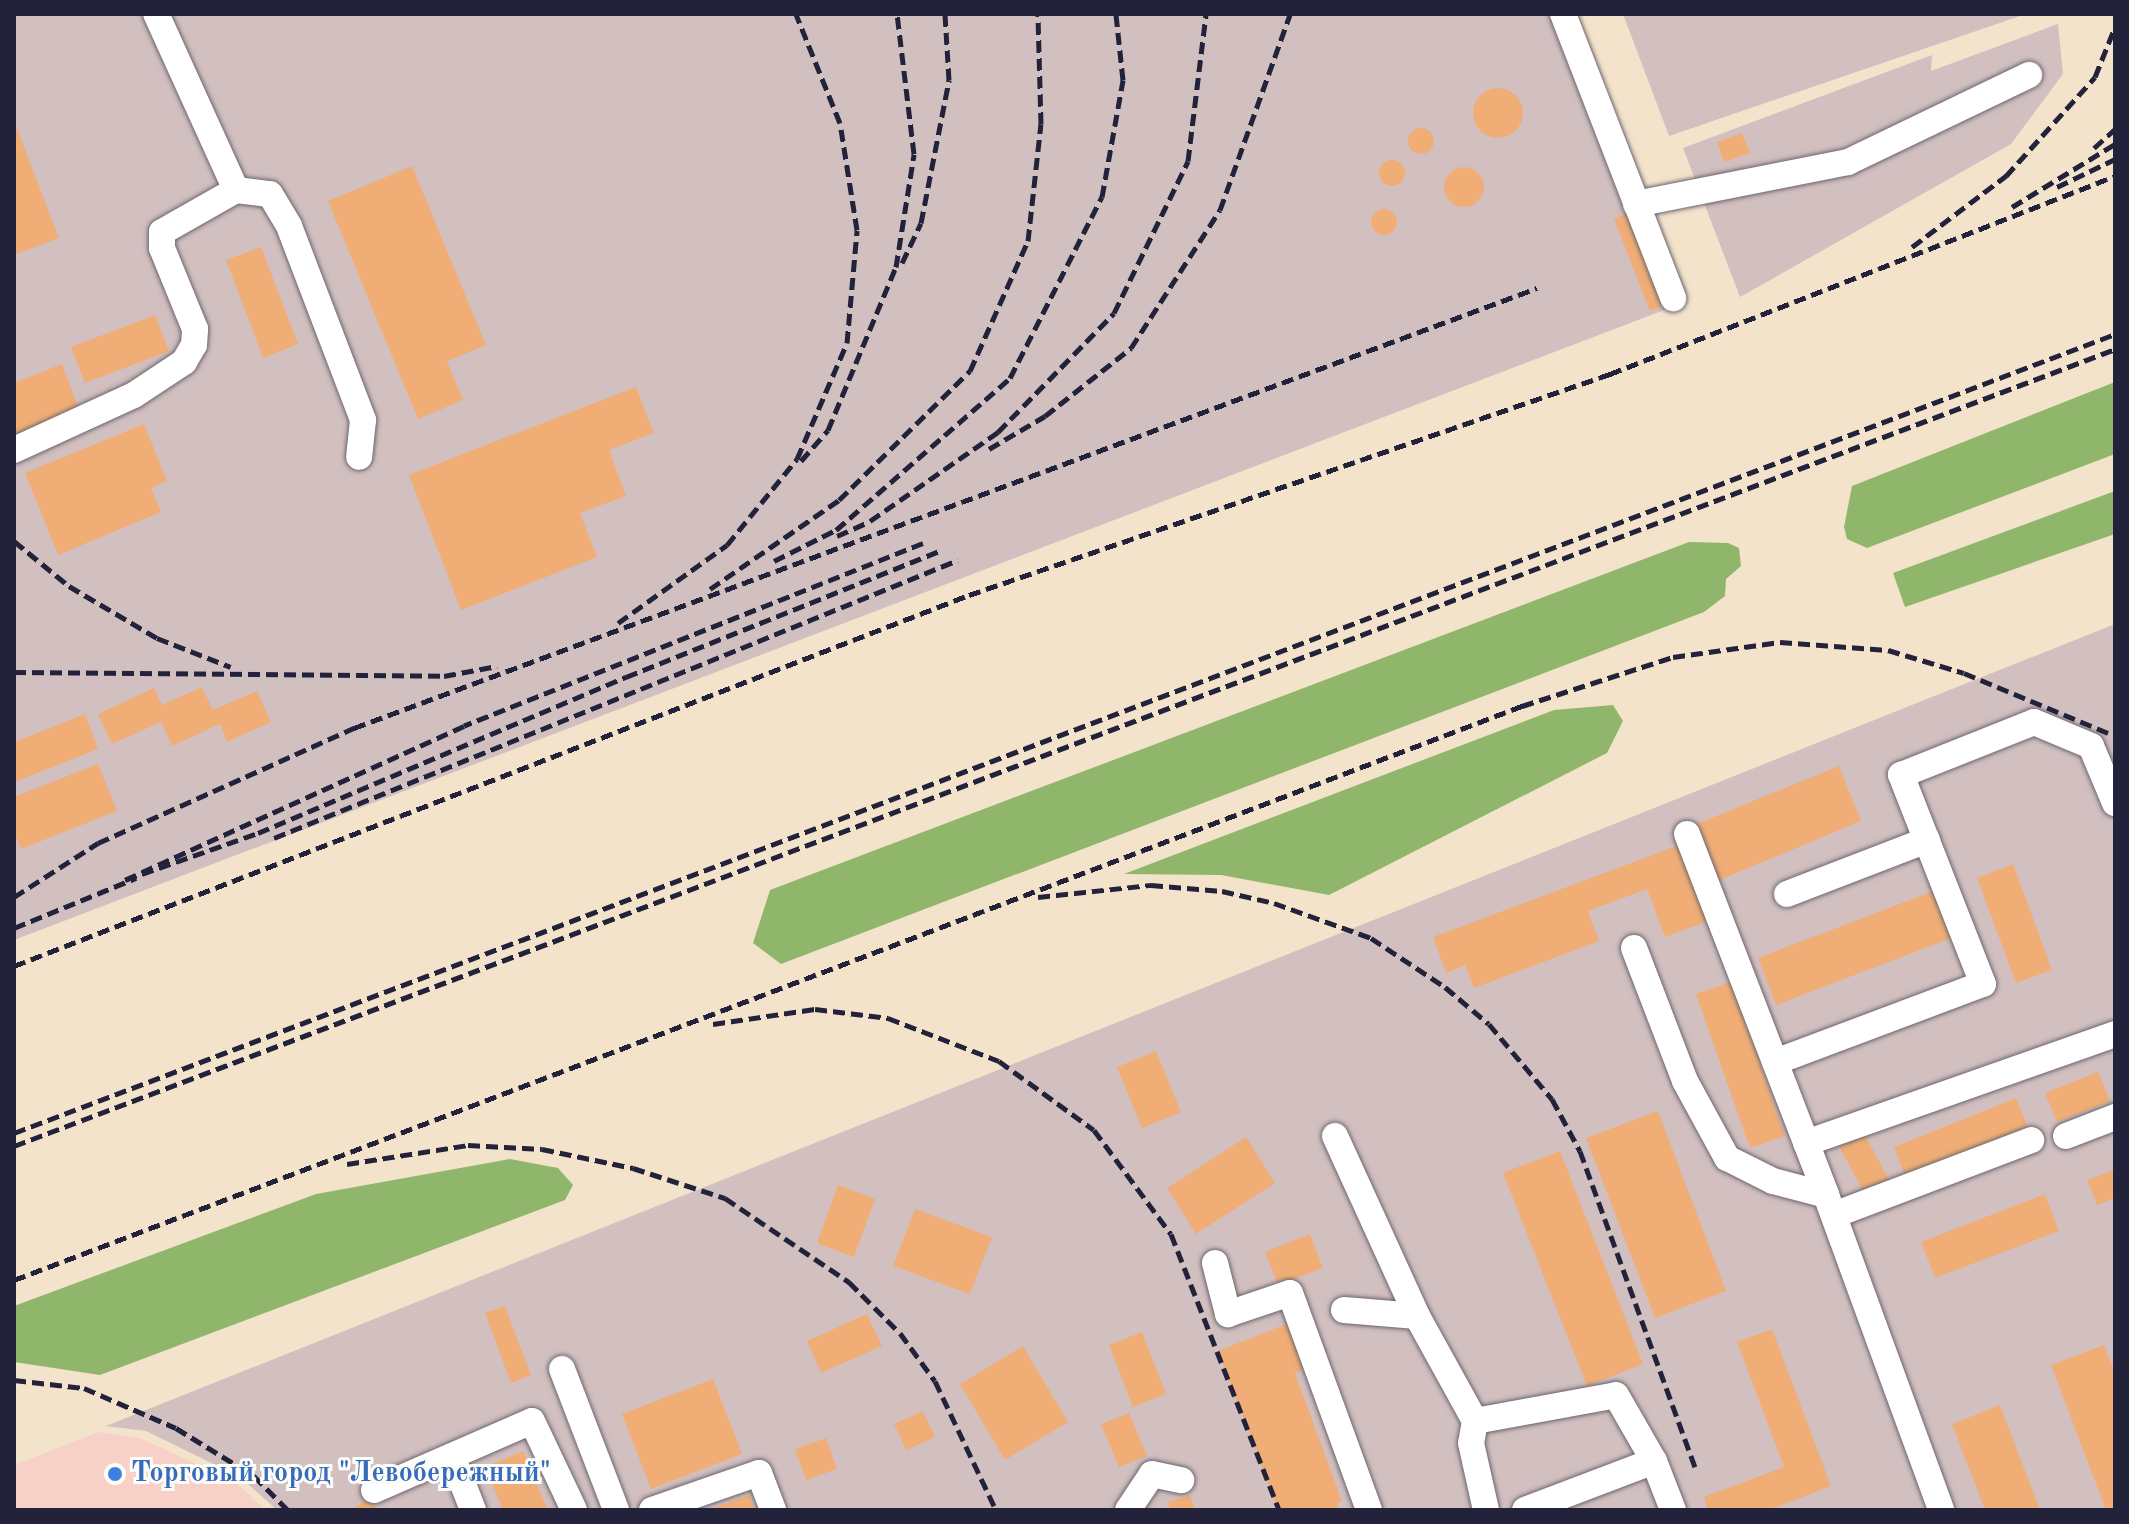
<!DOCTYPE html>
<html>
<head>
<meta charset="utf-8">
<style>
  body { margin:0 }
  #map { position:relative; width:2129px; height:1524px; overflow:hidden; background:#f4e3cb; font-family:"Old Standard TT",serif }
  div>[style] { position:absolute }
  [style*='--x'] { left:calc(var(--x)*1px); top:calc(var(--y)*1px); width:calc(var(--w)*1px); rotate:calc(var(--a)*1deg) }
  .built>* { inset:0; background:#f7d1c8 }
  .industrial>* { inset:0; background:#d2bfc0 }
  .forest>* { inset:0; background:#90b66c }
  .building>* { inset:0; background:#f0ae76 }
  .round { border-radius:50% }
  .roads { filter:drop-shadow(0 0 2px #6c666d) drop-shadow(0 0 2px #6c666d) }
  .minor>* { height:26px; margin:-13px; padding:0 13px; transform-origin:13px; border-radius:13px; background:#fff }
  .rail>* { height:5px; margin-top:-2.5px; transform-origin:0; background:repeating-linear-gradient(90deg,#22223b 0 12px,transparent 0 18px) }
  .dots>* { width:22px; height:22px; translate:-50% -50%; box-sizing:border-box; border:4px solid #fdfcf7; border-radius:50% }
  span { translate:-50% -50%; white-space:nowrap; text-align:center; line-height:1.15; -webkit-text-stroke:6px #fdfcf7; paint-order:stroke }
  .shop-label { font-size:28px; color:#366cbe; font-weight:700 }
  .left { translate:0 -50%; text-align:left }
  .frame { position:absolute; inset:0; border:16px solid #22223b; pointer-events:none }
</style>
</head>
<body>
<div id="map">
  <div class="built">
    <div style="clip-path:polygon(99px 1432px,140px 1438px,235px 1482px,266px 1510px,14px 1510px,14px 1465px)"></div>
  </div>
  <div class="industrial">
    <div style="clip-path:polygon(14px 14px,1551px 14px,1667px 309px,14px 940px)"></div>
    <div style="clip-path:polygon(1623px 14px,2026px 14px,1669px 136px)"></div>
    <div style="clip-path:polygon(2058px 24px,2063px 74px,2011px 144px,1740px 297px,1683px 148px,1932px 55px,1931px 71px)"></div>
    <div style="clip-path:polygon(2115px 624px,2115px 1510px,277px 1510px,240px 1477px,146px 1431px,106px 1426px)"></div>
  </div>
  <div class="forest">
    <div style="clip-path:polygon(2115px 382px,2115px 454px,1867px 548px,1847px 539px,1844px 527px,1852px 486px)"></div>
    <div style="clip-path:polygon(2115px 491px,2115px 534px,1905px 607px,1893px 573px)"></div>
    <div style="clip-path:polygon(1689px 542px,1728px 543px,1739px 548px,1741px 566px,1726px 579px,1725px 596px,1704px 612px,781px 964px,753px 943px,770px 890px)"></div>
    <div style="clip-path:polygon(1613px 705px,1623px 721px,1607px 753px,1329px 895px,1221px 875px,1124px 874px,1554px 710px)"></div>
    <div style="clip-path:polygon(510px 1159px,558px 1168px,573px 1185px,565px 1200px,100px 1375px,14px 1362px,14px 1306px,316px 1194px)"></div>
  </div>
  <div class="building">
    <div class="round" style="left:1473px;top:88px;width:50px;height:50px"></div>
    <div style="clip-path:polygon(14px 121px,59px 238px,14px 255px)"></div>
    <div class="round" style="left:1408px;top:128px;width:26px;height:26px"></div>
    <div style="clip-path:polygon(1742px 133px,1750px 153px,1724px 162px,1717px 142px)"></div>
    <div class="round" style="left:1379px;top:160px;width:26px;height:26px"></div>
    <div style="clip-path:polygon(412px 166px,486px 345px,447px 361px,463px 400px,418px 419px,328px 201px)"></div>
    <div class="round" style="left:1444px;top:167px;width:40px;height:40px"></div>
    <div class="round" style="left:1371px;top:209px;width:26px;height:26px"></div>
    <div style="clip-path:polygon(1633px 211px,1669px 303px,1650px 311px,1614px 219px)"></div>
    <div style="clip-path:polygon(261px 247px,298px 344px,263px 358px,226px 260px)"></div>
    <div style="clip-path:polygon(155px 315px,169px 351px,85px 383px,71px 347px)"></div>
    <div style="clip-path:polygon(62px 364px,79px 409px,14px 435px,14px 383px)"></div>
    <div style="clip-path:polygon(636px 387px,654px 433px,609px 450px,626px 496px,580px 513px,597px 557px,461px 610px,409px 475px)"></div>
    <div style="clip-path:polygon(144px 424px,167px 481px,151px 488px,161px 512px,58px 555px,25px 473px)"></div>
    <div style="clip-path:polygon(202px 687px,213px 710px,257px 691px,271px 722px,227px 742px,220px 724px,172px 746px,161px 722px,112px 744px,98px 714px,154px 688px,162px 705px)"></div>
    <div style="clip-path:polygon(85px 714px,98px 749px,14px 782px,14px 742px)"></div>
    <div style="clip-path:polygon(98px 764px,117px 811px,21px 849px,14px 832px,14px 797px)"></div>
    <div style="clip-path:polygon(1839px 766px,1861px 821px,1715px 882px,1692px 826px)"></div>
    <div style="clip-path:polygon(1679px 845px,1708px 921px,1665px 937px,1647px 889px,1588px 911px,1599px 941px,1474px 988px,1465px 965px,1446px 973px,1433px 937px)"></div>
    <div style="clip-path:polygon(2013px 864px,2052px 970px,2016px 983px,1977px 878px)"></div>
    <div style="clip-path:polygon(1936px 890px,1954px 937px,1776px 1005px,1758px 958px)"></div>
    <div style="clip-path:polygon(1731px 982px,1785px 1136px,1750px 1148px,1696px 994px)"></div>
    <div style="clip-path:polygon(1156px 1051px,1181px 1112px,1142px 1128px,1117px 1067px)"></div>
    <div style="clip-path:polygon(2098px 1072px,2110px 1101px,2057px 1122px,2045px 1093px)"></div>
    <div style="clip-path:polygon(2016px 1098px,2028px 1128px,1905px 1176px,1894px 1147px)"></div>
    <div style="clip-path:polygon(1658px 1111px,1726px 1291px,1655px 1318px,1586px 1138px)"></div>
    <div style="clip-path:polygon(1863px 1131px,1890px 1182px,1865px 1195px,1838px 1144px)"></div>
    <div style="clip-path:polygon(1246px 1137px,1275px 1183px,1196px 1234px,1167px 1188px)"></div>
    <div style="clip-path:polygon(1560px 1151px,1643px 1364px,1587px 1386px,1503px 1173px)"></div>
    <div style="clip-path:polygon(2115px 1170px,2115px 1198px,2097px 1205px,2087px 1180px)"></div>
    <div style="clip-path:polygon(838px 1185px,875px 1199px,854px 1257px,817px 1243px)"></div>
    <div style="clip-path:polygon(2045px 1194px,2059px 1231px,1935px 1278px,1921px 1242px)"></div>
    <div style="clip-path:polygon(915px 1209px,992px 1237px,970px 1294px,893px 1266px)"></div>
    <div style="clip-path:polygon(1310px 1234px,1323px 1268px,1278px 1285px,1265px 1252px)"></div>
    <div style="clip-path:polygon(505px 1306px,531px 1375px,511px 1383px,485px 1313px)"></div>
    <div style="clip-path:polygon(867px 1314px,882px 1346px,821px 1373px,807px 1341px)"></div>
    <div style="clip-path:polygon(1294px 1321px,1311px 1366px,1295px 1373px,1342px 1501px,1337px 1503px,1339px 1510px,1278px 1510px,1218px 1351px)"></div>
    <div style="clip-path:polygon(1772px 1329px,1831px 1486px,1769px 1510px,1708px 1510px,1704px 1497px,1784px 1467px,1737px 1342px)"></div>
    <div style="clip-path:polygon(1142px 1332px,1166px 1394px,1133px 1407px,1109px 1345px)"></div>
    <div style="clip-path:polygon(2104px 1345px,2115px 1373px,2115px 1510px,2106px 1510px,2051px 1365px)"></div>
    <div style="clip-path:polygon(1023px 1346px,1068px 1422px,1005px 1460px,960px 1384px)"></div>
    <div style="clip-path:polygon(713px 1379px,742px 1454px,651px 1489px,622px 1414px)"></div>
    <div style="clip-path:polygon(2000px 1405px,2040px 1510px,1985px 1510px,1952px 1424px)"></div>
    <div style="clip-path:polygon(923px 1411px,935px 1437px,906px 1450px,894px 1424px)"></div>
    <div style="clip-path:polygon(1129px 1413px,1147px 1456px,1119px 1467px,1101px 1424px)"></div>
    <div style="clip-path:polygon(826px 1438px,837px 1469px,806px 1480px,795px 1449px)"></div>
    <div style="clip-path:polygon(523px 1451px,548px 1510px,503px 1510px,485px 1467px)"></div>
    <div style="clip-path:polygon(749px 1495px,755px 1510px,709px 1510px)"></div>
    <div style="clip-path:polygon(1190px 1495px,1195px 1510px,1170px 1510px,1168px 1502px)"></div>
    <div style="clip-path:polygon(368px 1498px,378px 1510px,352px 1510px)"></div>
  </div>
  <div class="roads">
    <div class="minor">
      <div style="--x:1563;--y:14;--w:305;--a:68.8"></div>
      <div style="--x:236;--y:190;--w:34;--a:7"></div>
      <div style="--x:270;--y:194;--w:37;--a:59"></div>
      <div style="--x:289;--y:226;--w:208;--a:69.1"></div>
      <div style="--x:363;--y:420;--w:37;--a:96"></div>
      <div style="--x:1636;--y:204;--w:216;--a:-11.2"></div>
      <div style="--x:1848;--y:162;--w:201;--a:-25.7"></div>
      <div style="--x:14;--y:450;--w:132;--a:-24.6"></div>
      <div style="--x:134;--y:395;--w:60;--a:-33.4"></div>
      <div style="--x:184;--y:362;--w:20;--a:-60"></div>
      <div style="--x:194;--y:345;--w:16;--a:-86"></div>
      <div style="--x:195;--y:329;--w:87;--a:-112.2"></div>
      <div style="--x:162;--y:248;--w:16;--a:-90"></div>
      <div style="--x:162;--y:232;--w:85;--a:-29.6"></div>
      <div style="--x:236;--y:190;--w:193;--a:-114.4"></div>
      <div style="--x:1687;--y:834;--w:387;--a:68.9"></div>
      <div style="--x:1787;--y:894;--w:150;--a:-21.1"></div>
      <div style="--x:1634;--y:948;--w:142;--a:69"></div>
      <div style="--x:1685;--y:1081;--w:88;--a:61.4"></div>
      <div style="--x:1727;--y:1158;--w:51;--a:26.6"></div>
      <div style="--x:1773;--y:1181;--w:55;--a:14.8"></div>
      <div style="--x:1826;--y:1195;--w:335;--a:69.9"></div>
      <div style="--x:1775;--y:1062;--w:222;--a:-20.6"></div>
      <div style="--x:1983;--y:984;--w:225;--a:-111.4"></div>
      <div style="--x:1901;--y:775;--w:143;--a:-21.7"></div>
      <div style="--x:2034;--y:722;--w:62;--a:22.8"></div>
      <div style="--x:2091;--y:746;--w:62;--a:67.2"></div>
      <div style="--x:1335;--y:1136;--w:198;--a:65.5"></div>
      <div style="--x:1417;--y:1316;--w:120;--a:61.1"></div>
      <div style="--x:1475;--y:1421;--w:22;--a:100"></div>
      <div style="--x:1471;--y:1443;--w:69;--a:77.4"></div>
      <div style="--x:2066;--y:1136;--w:53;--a:-21.2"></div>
      <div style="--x:1806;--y:1143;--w:328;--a:-19.4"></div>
      <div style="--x:1834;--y:1215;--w:211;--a:-20.8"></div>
      <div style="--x:1215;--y:1263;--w:53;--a:75.7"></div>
      <div style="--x:1228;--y:1314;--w:65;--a:-18.7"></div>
      <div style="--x:1290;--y:1293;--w:231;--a:70"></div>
      <div style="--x:1344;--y:1310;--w:73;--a:4.7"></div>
      <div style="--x:562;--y:1369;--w:151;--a:69"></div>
      <div style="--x:1475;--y:1421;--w:143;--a:-10.4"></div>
      <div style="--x:1616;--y:1395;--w:76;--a:60.1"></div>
      <div style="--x:1654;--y:1461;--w:53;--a:68.8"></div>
      <div style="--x:452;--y:1456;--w:58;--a:68.7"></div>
      <div style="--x:374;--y:1490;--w:172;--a:-23.6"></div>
      <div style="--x:532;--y:1421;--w:98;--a:64.7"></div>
      <div style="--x:652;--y:1510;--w:113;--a:-19.1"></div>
      <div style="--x:759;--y:1473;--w:40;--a:69"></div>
      <div style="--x:1128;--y:1510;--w:43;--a:-56.3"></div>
      <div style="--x:1152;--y:1474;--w:30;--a:12"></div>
      <div style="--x:1525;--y:1510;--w:138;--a:-20.8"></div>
    </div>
  </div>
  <div class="rail">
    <div style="--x:2094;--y:148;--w:28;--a:-42"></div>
    <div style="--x:2057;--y:187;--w:64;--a:-25.8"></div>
    <div style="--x:2012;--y:207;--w:121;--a:-31.5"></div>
    <div style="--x:1912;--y:247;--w:118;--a:-37.1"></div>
    <div style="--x:2006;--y:176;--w:133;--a:-48"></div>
    <div style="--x:2095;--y:77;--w:54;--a:-68.2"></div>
    <div style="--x:902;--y:263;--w:44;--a:-64.6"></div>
    <div style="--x:921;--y:223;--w:146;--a:-78.9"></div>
    <div style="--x:949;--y:80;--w:66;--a:-93.5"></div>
    <div style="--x:989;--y:449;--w:65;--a:-30.5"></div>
    <div style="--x:1045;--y:416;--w:110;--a:-38.3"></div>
    <div style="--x:1131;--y:348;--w:164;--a:-57.2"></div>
    <div style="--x:1220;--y:210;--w:208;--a:-70.3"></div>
    <div style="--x:801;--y:461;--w:41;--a:-48.9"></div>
    <div style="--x:828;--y:430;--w:177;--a:-67.4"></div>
    <div style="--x:896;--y:267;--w:114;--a:-80.9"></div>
    <div style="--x:914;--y:154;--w:141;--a:-96.9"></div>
    <div style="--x:837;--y:536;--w:36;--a:-24"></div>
    <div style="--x:870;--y:521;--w:156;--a:-34.8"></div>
    <div style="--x:998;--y:432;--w:166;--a:-45.7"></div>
    <div style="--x:1114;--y:313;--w:169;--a:-64"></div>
    <div style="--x:1188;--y:161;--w:148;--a:-83"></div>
    <div style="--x:14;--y:541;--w:71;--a:39.3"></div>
    <div style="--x:69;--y:586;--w:102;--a:30.6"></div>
    <div style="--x:157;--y:638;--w:79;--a:21.4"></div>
    <div style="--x:923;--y:543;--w:494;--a:158.3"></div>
    <div style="--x:464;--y:726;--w:372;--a:155.6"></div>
    <div style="--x:125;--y:880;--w:141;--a:-19.5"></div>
    <div style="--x:258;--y:833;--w:400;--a:-23"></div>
    <div style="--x:626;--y:677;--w:338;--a:-21.9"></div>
    <div style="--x:774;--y:561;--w:69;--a:-26.6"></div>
    <div style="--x:836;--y:530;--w:231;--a:-41.1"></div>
    <div style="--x:1010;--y:378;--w:203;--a:-63.1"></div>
    <div style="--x:1102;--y:197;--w:119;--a:-79.8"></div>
    <div style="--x:1123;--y:80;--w:66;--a:-96.1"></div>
    <div style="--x:710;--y:589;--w:157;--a:-34.6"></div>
    <div style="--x:839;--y:500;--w:184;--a:-44.6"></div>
    <div style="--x:970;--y:371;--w:142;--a:-66"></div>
    <div style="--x:1028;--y:241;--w:118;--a:-83.7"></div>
    <div style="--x:1041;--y:124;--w:110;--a:-91.6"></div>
    <div style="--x:618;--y:623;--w:134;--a:-35.6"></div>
    <div style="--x:727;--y:545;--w:111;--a:-50.9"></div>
    <div style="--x:797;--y:459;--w:126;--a:-66.7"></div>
    <div style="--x:847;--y:343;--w:113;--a:-84.9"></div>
    <div style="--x:857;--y:230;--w:108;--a:-99"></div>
    <div style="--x:840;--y:123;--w:118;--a:-112"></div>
    <div style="--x:14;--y:672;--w:430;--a:0.5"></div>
    <div style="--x:444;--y:676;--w:54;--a:-10.7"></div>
    <div style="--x:274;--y:838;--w:738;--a:-22.12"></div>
    <div style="--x:14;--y:897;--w:100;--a:-32.7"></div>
    <div style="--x:98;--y:843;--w:281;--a:-24.2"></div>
    <div style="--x:354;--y:728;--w:1262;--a:-20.4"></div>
    <div style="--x:1038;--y:897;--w:114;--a:-6.1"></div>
    <div style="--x:1151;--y:885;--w:71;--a:4.8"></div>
    <div style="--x:1222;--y:891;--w:53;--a:13"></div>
    <div style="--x:1274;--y:903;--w:103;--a:19.8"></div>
    <div style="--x:1371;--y:938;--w:89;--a:33.5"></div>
    <div style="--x:1445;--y:987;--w:57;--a:40.1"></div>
    <div style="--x:1489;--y:1024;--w:98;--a:50"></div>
    <div style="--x:1552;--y:1099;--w:59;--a:61.7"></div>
    <div style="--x:1580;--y:1151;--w:338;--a:70"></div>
    <div style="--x:14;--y:928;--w:132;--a:-22.3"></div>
    <div style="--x:14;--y:966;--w:1025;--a:-21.23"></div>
    <div style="--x:969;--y:595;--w:678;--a:-19.02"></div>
    <div style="--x:1610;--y:374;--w:542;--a:-21.41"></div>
    <div style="--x:713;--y:1024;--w:103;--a:-8.4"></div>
    <div style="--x:815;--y:1009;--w:74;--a:7"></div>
    <div style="--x:888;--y:1018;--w:119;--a:21.2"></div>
    <div style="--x:999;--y:1061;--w:117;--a:36"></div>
    <div style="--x:1094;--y:1130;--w:129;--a:53.5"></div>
    <div style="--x:1171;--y:1234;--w:296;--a:68.6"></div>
    <div style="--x:14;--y:1133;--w:2248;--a:-20.82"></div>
    <div style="--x:14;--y:1146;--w:2247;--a:-20.77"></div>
    <div style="--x:347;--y:1164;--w:122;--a:-8.9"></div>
    <div style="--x:468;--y:1145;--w:74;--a:3.1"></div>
    <div style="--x:542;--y:1149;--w:93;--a:11.8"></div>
    <div style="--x:633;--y:1168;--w:97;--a:18.1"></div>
    <div style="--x:725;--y:1198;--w:150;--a:34.1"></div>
    <div style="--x:849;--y:1282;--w:72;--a:45"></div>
    <div style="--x:900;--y:1333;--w:59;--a:53.9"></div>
    <div style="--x:935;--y:1381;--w:143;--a:64.7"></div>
    <div style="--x:14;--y:1280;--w:1614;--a:-20.84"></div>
    <div style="--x:1522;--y:706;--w:159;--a:-18"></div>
    <div style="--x:1673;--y:657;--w:108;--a:-8"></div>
    <div style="--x:1780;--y:642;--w:108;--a:4.2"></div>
    <div style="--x:1888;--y:650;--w:79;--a:16.8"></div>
    <div style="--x:1964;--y:673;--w:164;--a:22.6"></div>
    <div style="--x:14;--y:1380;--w:70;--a:6.5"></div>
    <div style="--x:84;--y:1388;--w:100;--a:23.5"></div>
    <div style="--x:176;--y:1428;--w:92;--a:31.6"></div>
    <div style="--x:254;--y:1476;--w:48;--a:45"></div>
  </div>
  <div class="dots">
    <div style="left:115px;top:1474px;background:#3f7fe0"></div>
  </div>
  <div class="shop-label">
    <span class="left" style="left:131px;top:1474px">Торговый город "Левобережный"</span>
  </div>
  <div class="frame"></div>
</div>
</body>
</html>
